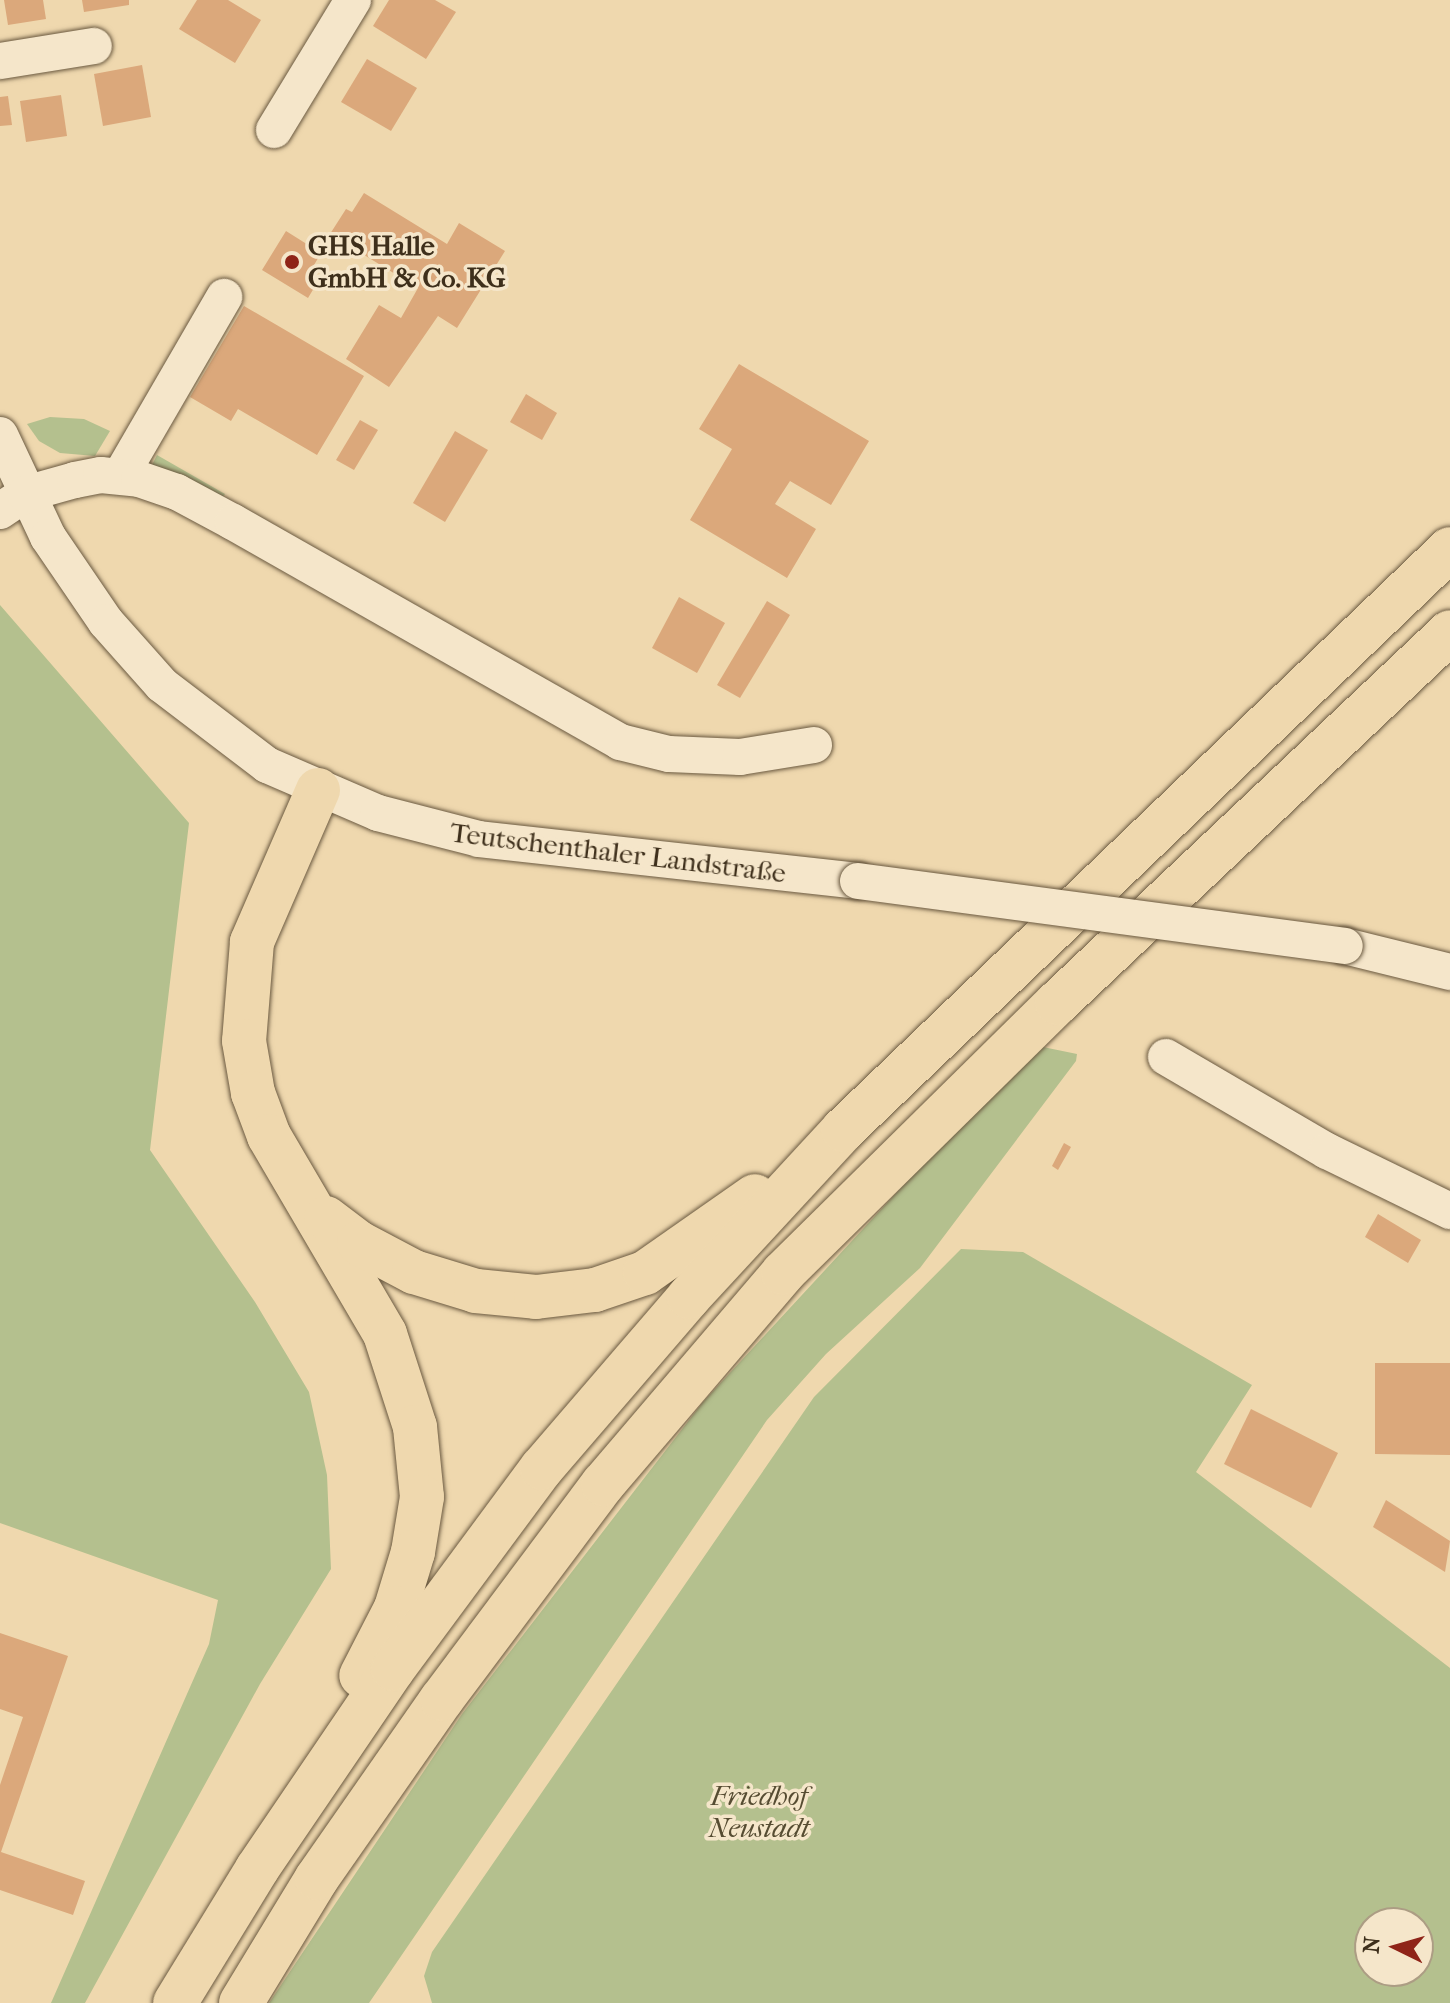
<!DOCTYPE html>
<html>
<head>
<meta charset="utf-8">
<style>
  body { margin:0 }
  #map { position:relative; width:1450px; height:2003px; overflow:hidden; background:#efd8ae; font-family:"IM FELL French Canon",serif }
  div>[style] { position:absolute }
  [style*='--x'] { left:calc(var(--x)*1px); top:calc(var(--y)*1px); width:calc(var(--w)*1px); rotate:calc(var(--a)*1deg) }
  .green>* { inset:0; background:#b4c08e }
  .building>* { inset:0; background:#dba87b }
  .roads { filter:drop-shadow(0 0 2px #6a5940) drop-shadow(0 0 2px #6a5940) }
  .minor>* { height:36px; margin:-18px; padding:0 18px; transform-origin:18px; border-radius:18px; background:#f5e6ca }
  .highway>* { height:44px; margin:-22px; padding:0 22px; transform-origin:22px; border-radius:22px; background:#efd8ae }
  .bridges { filter:drop-shadow(0 0 2px #6a5940) drop-shadow(0 0 2px #6a5940) }
  .minor-bridge>* { height:36px; margin:-18px; padding:0 18px; transform-origin:18px; border-radius:18px; background:#f5e6ca }
  .dots>* { width:22px; height:22px; translate:-50% -50%; box-sizing:border-box; border:4px solid #f5e6ca; border-radius:50% }
  span { translate:-50% -50%; white-space:nowrap; text-align:center; line-height:1.15; -webkit-text-stroke:7px #f5e6ca; paint-order:stroke }
  .poi-label { font-size:28px; color:#3e2f1b; font-weight:700 }
  .left { translate:0 -50%; text-align:left }
  .street-label { font-size:28px; color:#3e2f1b }
  .park-label { font-size:28px; color:#564c32; font-style:italic }
  .north { position:absolute; left:1354px; top:1907px; width:80px; height:80px; box-sizing:border-box; background:#f5e6ca; border:2px solid #ac9d84; border-radius:50%; rotate:275deg; font-size:22px; font-weight:700; line-height:32px; text-align:center; color:#3e2f1b }
  .north::after { content:''; display:block; margin:auto; width:28px; height:36px; background:#8f2418; clip-path:polygon(50% 0,100% 100%,50% 72%,0 100%) }
</style>
</head>
<body>
<div id="map">
  <div class="green">
    <div style="clip-path:polygon(50px 417px,84px 419px,110px 431px,95px 456px,60px 453px,39px 441px,27px 424px)"></div>
    <div style="clip-path:polygon(157px 455px,225px 494px,221px 500px,152px 465px)"></div>
    <div style="clip-path:polygon(0 605px,189px 823px,150px 1150px,255px 1302px,309px 1392px,327px 1475px,331px 1569px,260px 1684px,85px 2003px,51px 2003px,209px 1644px,218px 1600px,0 1523px)"></div>
    <div style="clip-path:polygon(1043px 1047px,1077px 1054px,1076px 1061px,920px 1268px,826px 1354px,767px 1420px,369px 2003px,269px 2003px,462px 1714px,703px 1402px,960px 1124px)"></div>
    <div style="clip-path:polygon(evenodd,961px 1249px,1023px 1252px,1252px 1385px,1196px 1472px,1450px 1668px,1450px 2003px,432px 2003px,424px 1976px,432px 1952px,814px 1397px,961px 1249px,1370px 1923px,1418px 1923px,1418px 1971px,1370px 1971px,1370px 1923px)"></div>
  </div>
  <div class="building">
    <div style="clip-path:polygon(4px 0,43px 0,46px 19px,8px 25px)"></div>
    <div style="clip-path:polygon(82px 0,129px 0,129px 5px,84px 12px)"></div>
    <div style="clip-path:polygon(197px 0,228px 0,261px 20px,235px 63px,179px 29px)"></div>
    <div style="clip-path:polygon(389px 0,435px 0,456px 12px,426px 59px,373px 26px)"></div>
    <div style="clip-path:polygon(367px 59px,417px 88px,391px 131px,341px 102px)"></div>
    <div style="clip-path:polygon(142px 65px,151px 117px,103px 126px,94px 74px)"></div>
    <div style="clip-path:polygon(61px 95px,67px 136px,26px 142px,20px 101px)"></div>
    <div style="clip-path:polygon(8px 96px,12px 125px,0 126px,0 97px)"></div>
    <div style="clip-path:polygon(364px 193px,447px 244px,459px 223px,505px 251px,457px 328px,438px 316px,389px 387px,346px 359px,379px 305px,401px 318px,418px 288px,330px 234px,346px 209px,352px 212px)"></div>
    <div style="clip-path:polygon(286px 231px,321px 253px,310px 272px,320px 278px,308px 298px,262px 270px)"></div>
    <div style="clip-path:polygon(244px 306px,364px 376px,317px 455px,238px 409px,231px 421px,190px 397px)"></div>
    <div style="clip-path:polygon(739px 364px,869px 441px,831px 505px,790px 481px,775px 504px,816px 529px,787px 578px,690px 520px,732px 449px,699px 429px)"></div>
    <div style="clip-path:polygon(526px 394px,557px 413px,542px 440px,510px 422px)"></div>
    <div style="clip-path:polygon(360px 420px,378px 430px,354px 470px,336px 460px)"></div>
    <div style="clip-path:polygon(455px 431px,488px 450px,445px 522px,413px 503px)"></div>
    <div style="clip-path:polygon(679px 597px,725px 623px,697px 673px,652px 648px)"></div>
    <div style="clip-path:polygon(767px 601px,790px 615px,740px 698px,717px 685px)"></div>
    <div style="clip-path:polygon(1064px 1143px,1071px 1147px,1058px 1170px,1052px 1166px)"></div>
    <div style="clip-path:polygon(1378px 1214px,1421px 1240px,1408px 1263px,1365px 1237px)"></div>
    <div style="clip-path:polygon(1375px 1363px,1450px 1363px,1450px 1455px,1375px 1454px)"></div>
    <div style="clip-path:polygon(1251px 1409px,1338px 1453px,1311px 1508px,1224px 1464px)"></div>
    <div style="clip-path:polygon(1386px 1500px,1450px 1541px,1445px 1572px,1373px 1527px)"></div>
    <div style="clip-path:polygon(0 1633px,68px 1656px,1px 1852px,85px 1881px,73px 1915px,0 1890px,0 1785px,23px 1717px,0 1709px)"></div>
  </div>
  <div class="roads">
    <div class="minor">
      <div style="--x:0;--y:61;--w:95;--a:-9.1"></div>
      <div style="--x:274;--y:130;--w:152;--a:-58.7"></div>
      <div style="--x:0;--y:435;--w:113;--a:64.8"></div>
      <div style="--x:48;--y:537;--w:103;--a:55.7"></div>
      <div style="--x:106;--y:622;--w:84;--a:48.4"></div>
      <div style="--x:162;--y:685;--w:132;--a:37.3"></div>
      <div style="--x:267;--y:765;--w:121;--a:23.4"></div>
      <div style="--x:378;--y:813;--w:104;--a:14.4"></div>
      <div style="--x:479;--y:839;--w:381;--a:6.3"></div>
      <div style="--x:121;--y:475;--w:206;--a:-59.9"></div>
      <div style="--x:0;--y:511;--w:30;--a:-34"></div>
      <div style="--x:25;--y:494;--w:52;--a:-15.6"></div>
      <div style="--x:75;--y:480;--w:26;--a:-11"></div>
      <div style="--x:101;--y:475;--w:38;--a:6"></div>
      <div style="--x:139;--y:479;--w:40;--a:18.9"></div>
      <div style="--x:177;--y:492;--w:64;--a:28.2"></div>
      <div style="--x:233;--y:522;--w:445;--a:29.6"></div>
      <div style="--x:620;--y:742;--w:50;--a:13.8"></div>
      <div style="--x:669;--y:754;--w:71;--a:2.4"></div>
      <div style="--x:740;--y:757;--w:75;--a:-9.2"></div>
      <div style="--x:1345;--y:946;--w:108;--a:13.9"></div>
      <div style="--x:1166;--y:1057;--w:186;--a:30.3"></div>
      <div style="--x:1327;--y:1151;--w:137;--a:26"></div>
    </div>
    <div class="highway">
      <div style="--x:318;--y:790;--w:166;--a:113.5"></div>
      <div style="--x:252;--y:942;--w:99;--a:94.6"></div>
      <div style="--x:244;--y:1041;--w:53;--a:80.2"></div>
      <div style="--x:253;--y:1093;--w:46;--a:69.6"></div>
      <div style="--x:269;--y:1136;--w:229;--a:59.6"></div>
      <div style="--x:385;--y:1334;--w:98;--a:72.1"></div>
      <div style="--x:415;--y:1427;--w:70;--a:84.3"></div>
      <div style="--x:422;--y:1497;--w:56;--a:99.3"></div>
      <div style="--x:413;--y:1552;--w:59;--a:106.9"></div>
      <div style="--x:396;--y:1608;--w:76;--a:117.2"></div>
      <div style="--x:326;--y:1218;--w:41;--a:37.1"></div>
      <div style="--x:359;--y:1243;--w:62;--a:27.8"></div>
      <div style="--x:414;--y:1272;--w:65;--a:17"></div>
      <div style="--x:476;--y:1291;--w:60;--a:5.7"></div>
      <div style="--x:536;--y:1297;--w:59;--a:-6.8"></div>
      <div style="--x:595;--y:1290;--w:53;--a:-18.8"></div>
      <div style="--x:645;--y:1273;--w:134;--a:-35"></div>
      <div style="--x:175;--y:2003;--w:157;--a:-58.5"></div>
      <div style="--x:257;--y:1869;--w:242;--a:-55.8"></div>
      <div style="--x:393;--y:1669;--w:250;--a:-53.5"></div>
      <div style="--x:542;--y:1468;--w:225;--a:-49.3"></div>
      <div style="--x:689;--y:1297;--w:227;--a:-47.3"></div>
      <div style="--x:843;--y:1130;--w:840;--a:-43.75"></div>
      <div style="--x:241;--y:2003;--w:146;--a:-58.7"></div>
      <div style="--x:317;--y:1878;--w:218;--a:-55.1"></div>
      <div style="--x:442;--y:1699;--w:269;--a:-53.2"></div>
      <div style="--x:603;--y:1484;--w:277;--a:-49.5"></div>
      <div style="--x:783;--y:1273;--w:385;--a:-44.6"></div>
      <div style="--x:1057;--y:1003;--w:540;--a:-43.35"></div>
    </div>
  </div>
  <div class="bridges">
    <div class="minor-bridge">
      <div style="--x:858;--y:881;--w:491;--a:7.6"></div>
    </div>
  </div>
  <div class="dots">
    <div style="left:292px;top:262px;background:#8f2418"></div>
  </div>
  <div class="poi-label">
    <span class="left" style="left:308px;top:262px">GHS Halle<br>GmbH &amp; Co. KG</span>
  </div>
  <div class="street-label">
    <span style="left:618px;top:853px;rotate:7deg">Teutschenthaler Landstraße</span>
  </div>
  <div class="park-label">
    <span style="left:759px;top:1812px">Friedhof<br>Neustadt</span>
  </div>
  <div class="north">N</div>
</div>
</body>
</html>
